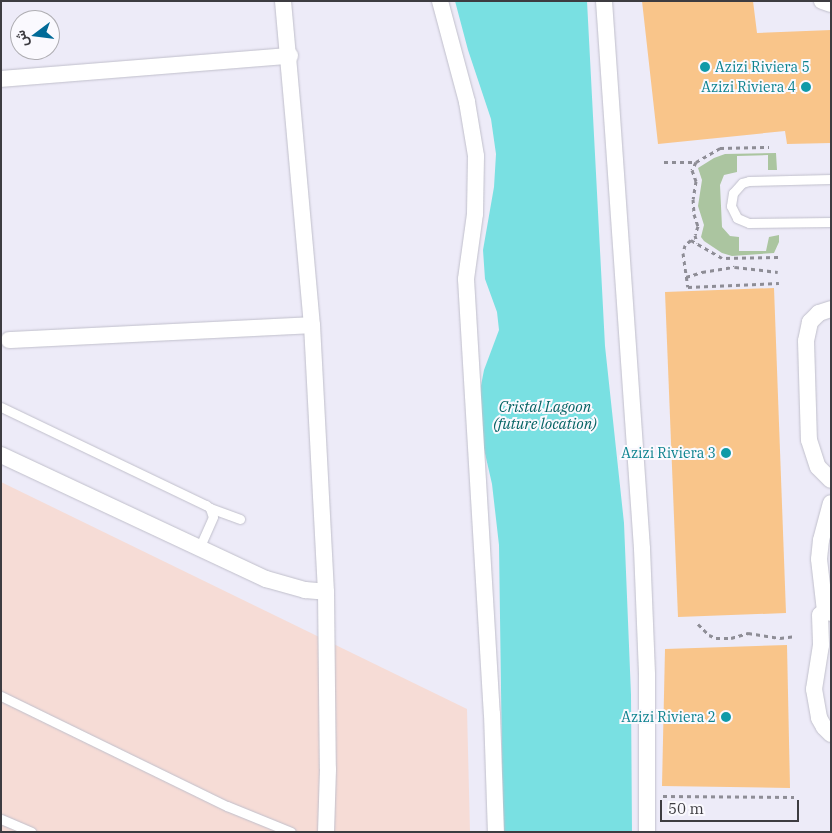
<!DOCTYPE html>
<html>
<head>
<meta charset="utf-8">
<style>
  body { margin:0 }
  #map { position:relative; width:832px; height:833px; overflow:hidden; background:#edebf8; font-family:"IBM Plex Serif",Vazirmatn,serif }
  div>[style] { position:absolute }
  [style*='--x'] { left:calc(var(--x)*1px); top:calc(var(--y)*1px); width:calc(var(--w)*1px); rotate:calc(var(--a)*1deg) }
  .industrial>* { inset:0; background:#f6dcd6 }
  .green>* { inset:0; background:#abc5a0 }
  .water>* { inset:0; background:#79e0e2 }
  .building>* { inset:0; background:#f9c58a }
  .path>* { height:3px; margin-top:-1.5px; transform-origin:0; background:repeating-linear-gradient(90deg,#8e8d96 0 4px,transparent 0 8px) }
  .roads { filter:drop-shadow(0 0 1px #c0bfcb) drop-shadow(0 0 1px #c0bfcb) }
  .lane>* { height:9px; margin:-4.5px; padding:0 4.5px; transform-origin:4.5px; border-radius:4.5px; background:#fff }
  .street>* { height:16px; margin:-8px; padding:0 8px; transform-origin:8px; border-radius:8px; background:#fff }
  .dots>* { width:14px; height:14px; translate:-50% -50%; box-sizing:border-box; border:2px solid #faf9fe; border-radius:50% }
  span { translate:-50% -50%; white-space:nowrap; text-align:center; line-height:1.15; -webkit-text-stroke:4px #faf9fe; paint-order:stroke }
  .culture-label { font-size:14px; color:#0d838f }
  .left { translate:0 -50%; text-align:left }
  .right { translate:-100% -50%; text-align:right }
  .water-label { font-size:15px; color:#056364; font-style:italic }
  .frame { position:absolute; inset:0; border:2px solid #3d3c41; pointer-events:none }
  .north { position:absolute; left:10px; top:10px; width:50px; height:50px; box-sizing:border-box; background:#faf9fe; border:1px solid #aeadb2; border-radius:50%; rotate:255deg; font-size:14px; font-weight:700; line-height:20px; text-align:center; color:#3d3c41 }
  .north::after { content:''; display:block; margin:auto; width:18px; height:22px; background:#006a98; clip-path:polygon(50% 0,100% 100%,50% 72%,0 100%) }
  .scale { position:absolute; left:660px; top:800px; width:139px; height:22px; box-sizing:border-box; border:2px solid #3d3c41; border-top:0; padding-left:6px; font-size:15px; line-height:18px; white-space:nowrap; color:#3d3c41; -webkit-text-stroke:4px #faf9fe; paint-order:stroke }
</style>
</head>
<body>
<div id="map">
  <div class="industrial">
    <div style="clip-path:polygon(1px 482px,467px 709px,470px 832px,1px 832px)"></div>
  </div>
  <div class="green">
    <div style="clip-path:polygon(776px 153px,777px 170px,768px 170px,768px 155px,737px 156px,737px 172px,724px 175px,720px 185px,722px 227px,730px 236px,739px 237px,739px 251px,766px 251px,769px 237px,779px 235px,779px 242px,774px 253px,732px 256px,722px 253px,704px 241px,701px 237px,704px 225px,698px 206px,702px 180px,698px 168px,714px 158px,725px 154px)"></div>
  </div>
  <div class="water">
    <div style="clip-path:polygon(455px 1px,587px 1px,605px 346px,624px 523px,631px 695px,632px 832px,503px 832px,499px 545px,492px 484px,481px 436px,478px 401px,484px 370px,499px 330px,497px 312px,485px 279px,483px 250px,494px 187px,496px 154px,491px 119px,468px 50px)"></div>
  </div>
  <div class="building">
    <div style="clip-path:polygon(642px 1px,753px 1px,757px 33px,831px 30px,831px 143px,787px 144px,785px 131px,658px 144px)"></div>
    <div style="clip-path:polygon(774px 288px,786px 613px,678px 617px,665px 292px)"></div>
    <div style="clip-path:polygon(787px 645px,790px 788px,662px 786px,665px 649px)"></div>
  </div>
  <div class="path">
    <div style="--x:664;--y:162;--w:32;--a:0"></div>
    <div style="--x:696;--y:162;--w:28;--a:-30"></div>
    <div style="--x:720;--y:148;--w:49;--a:-1.2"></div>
    <div style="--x:696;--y:162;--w:9;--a:117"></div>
    <div style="--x:692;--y:170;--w:12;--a:70"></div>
    <div style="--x:696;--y:181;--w:18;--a:99"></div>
    <div style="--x:693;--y:199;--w:15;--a:86"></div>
    <div style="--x:694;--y:214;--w:13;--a:72"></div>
    <div style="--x:698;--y:226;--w:9;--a:108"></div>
    <div style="--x:695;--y:235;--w:8;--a:76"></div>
    <div style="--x:778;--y:257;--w:56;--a:179"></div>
    <div style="--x:722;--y:258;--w:36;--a:-150"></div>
    <div style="--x:691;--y:240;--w:8;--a:140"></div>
    <div style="--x:685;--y:245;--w:8;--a:104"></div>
    <div style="--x:683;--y:253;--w:34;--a:82"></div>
    <div style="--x:688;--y:287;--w:91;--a:-2.5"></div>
    <div style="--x:686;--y:277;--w:17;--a:-17"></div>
    <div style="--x:702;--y:272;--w:33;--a:-9"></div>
    <div style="--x:735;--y:267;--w:43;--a:6.6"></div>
    <div style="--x:698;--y:624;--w:16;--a:45"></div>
    <div style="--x:709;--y:635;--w:8;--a:23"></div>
    <div style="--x:716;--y:638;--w:15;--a:0"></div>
    <div style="--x:731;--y:638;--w:18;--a:-16"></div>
    <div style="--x:748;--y:633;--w:32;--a:9"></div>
    <div style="--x:780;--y:638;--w:16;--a:-7"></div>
    <div style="--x:663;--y:796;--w:131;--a:0.4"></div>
  </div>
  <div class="roads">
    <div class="lane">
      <div style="--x:831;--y:179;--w:82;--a:178.6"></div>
      <div style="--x:749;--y:181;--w:7;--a:164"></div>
      <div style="--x:742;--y:183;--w:13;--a:132"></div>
      <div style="--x:733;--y:193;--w:13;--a:99"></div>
      <div style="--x:731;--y:206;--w:13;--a:63"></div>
      <div style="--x:737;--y:218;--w:13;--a:23"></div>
      <div style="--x:749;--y:223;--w:82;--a:-0.7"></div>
      <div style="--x:1;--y:407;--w:227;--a:25.6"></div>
      <div style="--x:206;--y:505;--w:5;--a:37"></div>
      <div style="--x:210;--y:508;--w:9;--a:72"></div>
      <div style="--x:213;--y:517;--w:34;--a:114"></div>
      <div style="--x:210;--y:508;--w:32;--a:20"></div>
      <div style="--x:1;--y:696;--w:251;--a:26"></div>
      <div style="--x:227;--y:806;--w:69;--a:22.1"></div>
      <div style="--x:1;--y:819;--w:33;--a:23"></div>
    </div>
    <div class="street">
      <div style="--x:283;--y:1;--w:325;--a:84.9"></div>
      <div style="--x:312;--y:325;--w:267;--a:87"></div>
      <div style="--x:326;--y:592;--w:177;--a:89.4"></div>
      <div style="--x:328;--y:769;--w:63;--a:91.8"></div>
      <div style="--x:440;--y:1;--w:105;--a:75"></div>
      <div style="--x:467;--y:102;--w:55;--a:80.5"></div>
      <div style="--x:476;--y:156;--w:58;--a:91"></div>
      <div style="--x:475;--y:214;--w:66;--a:97.9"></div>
      <div style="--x:466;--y:279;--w:436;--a:86.6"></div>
      <div style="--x:492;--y:714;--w:118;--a:88.1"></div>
      <div style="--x:604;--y:1;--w:549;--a:86.03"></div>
      <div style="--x:642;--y:549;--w:126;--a:87.7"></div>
      <div style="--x:647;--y:675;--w:157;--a:90"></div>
      <div style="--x:822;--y:1;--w:9;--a:18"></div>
      <div style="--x:1;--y:79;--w:290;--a:-4.6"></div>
      <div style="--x:831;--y:309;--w:13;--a:162"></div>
      <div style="--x:819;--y:313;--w:13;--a:135"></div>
      <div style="--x:810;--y:322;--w:19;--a:102"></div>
      <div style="--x:806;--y:341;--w:99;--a:88.3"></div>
      <div style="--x:809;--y:440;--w:28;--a:72"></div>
      <div style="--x:818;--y:467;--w:18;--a:45"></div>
      <div style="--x:9;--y:340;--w:303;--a:-2.8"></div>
      <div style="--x:1;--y:455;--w:293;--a:25.1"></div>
      <div style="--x:266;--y:579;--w:41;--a:15.8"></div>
      <div style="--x:305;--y:590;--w:21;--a:5"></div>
      <div style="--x:825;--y:611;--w:52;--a:-96.6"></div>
      <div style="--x:819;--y:559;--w:19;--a:-84"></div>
      <div style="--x:821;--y:540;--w:38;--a:-75"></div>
      <div style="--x:831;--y:613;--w:6;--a:-162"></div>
      <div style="--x:825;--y:611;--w:6;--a:141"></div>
      <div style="--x:820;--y:615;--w:30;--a:88"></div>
      <div style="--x:821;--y:645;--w:45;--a:99"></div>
      <div style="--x:814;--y:689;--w:29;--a:80"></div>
      <div style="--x:819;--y:718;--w:10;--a:61"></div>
      <div style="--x:824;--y:727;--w:10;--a:45"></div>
    </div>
  </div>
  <div class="dots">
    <div style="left:705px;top:67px;background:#0f9aa8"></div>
    <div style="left:806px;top:87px;background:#0f9aa8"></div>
    <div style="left:726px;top:453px;background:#0f9aa8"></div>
    <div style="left:726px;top:717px;background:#0f9aa8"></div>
  </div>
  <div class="culture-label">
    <span class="left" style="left:715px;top:67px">Azizi Riviera 5</span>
    <span class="right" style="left:796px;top:87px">Azizi Riviera 4</span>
    <span class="right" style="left:716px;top:453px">Azizi Riviera 3</span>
    <span class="right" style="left:716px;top:717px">Azizi Riviera 2</span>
  </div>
  <div class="water-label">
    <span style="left:545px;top:415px">Cristal Lagoon<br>(future location)</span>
  </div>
  <div class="frame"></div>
  <div class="north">ش</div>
  <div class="scale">50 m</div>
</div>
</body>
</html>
